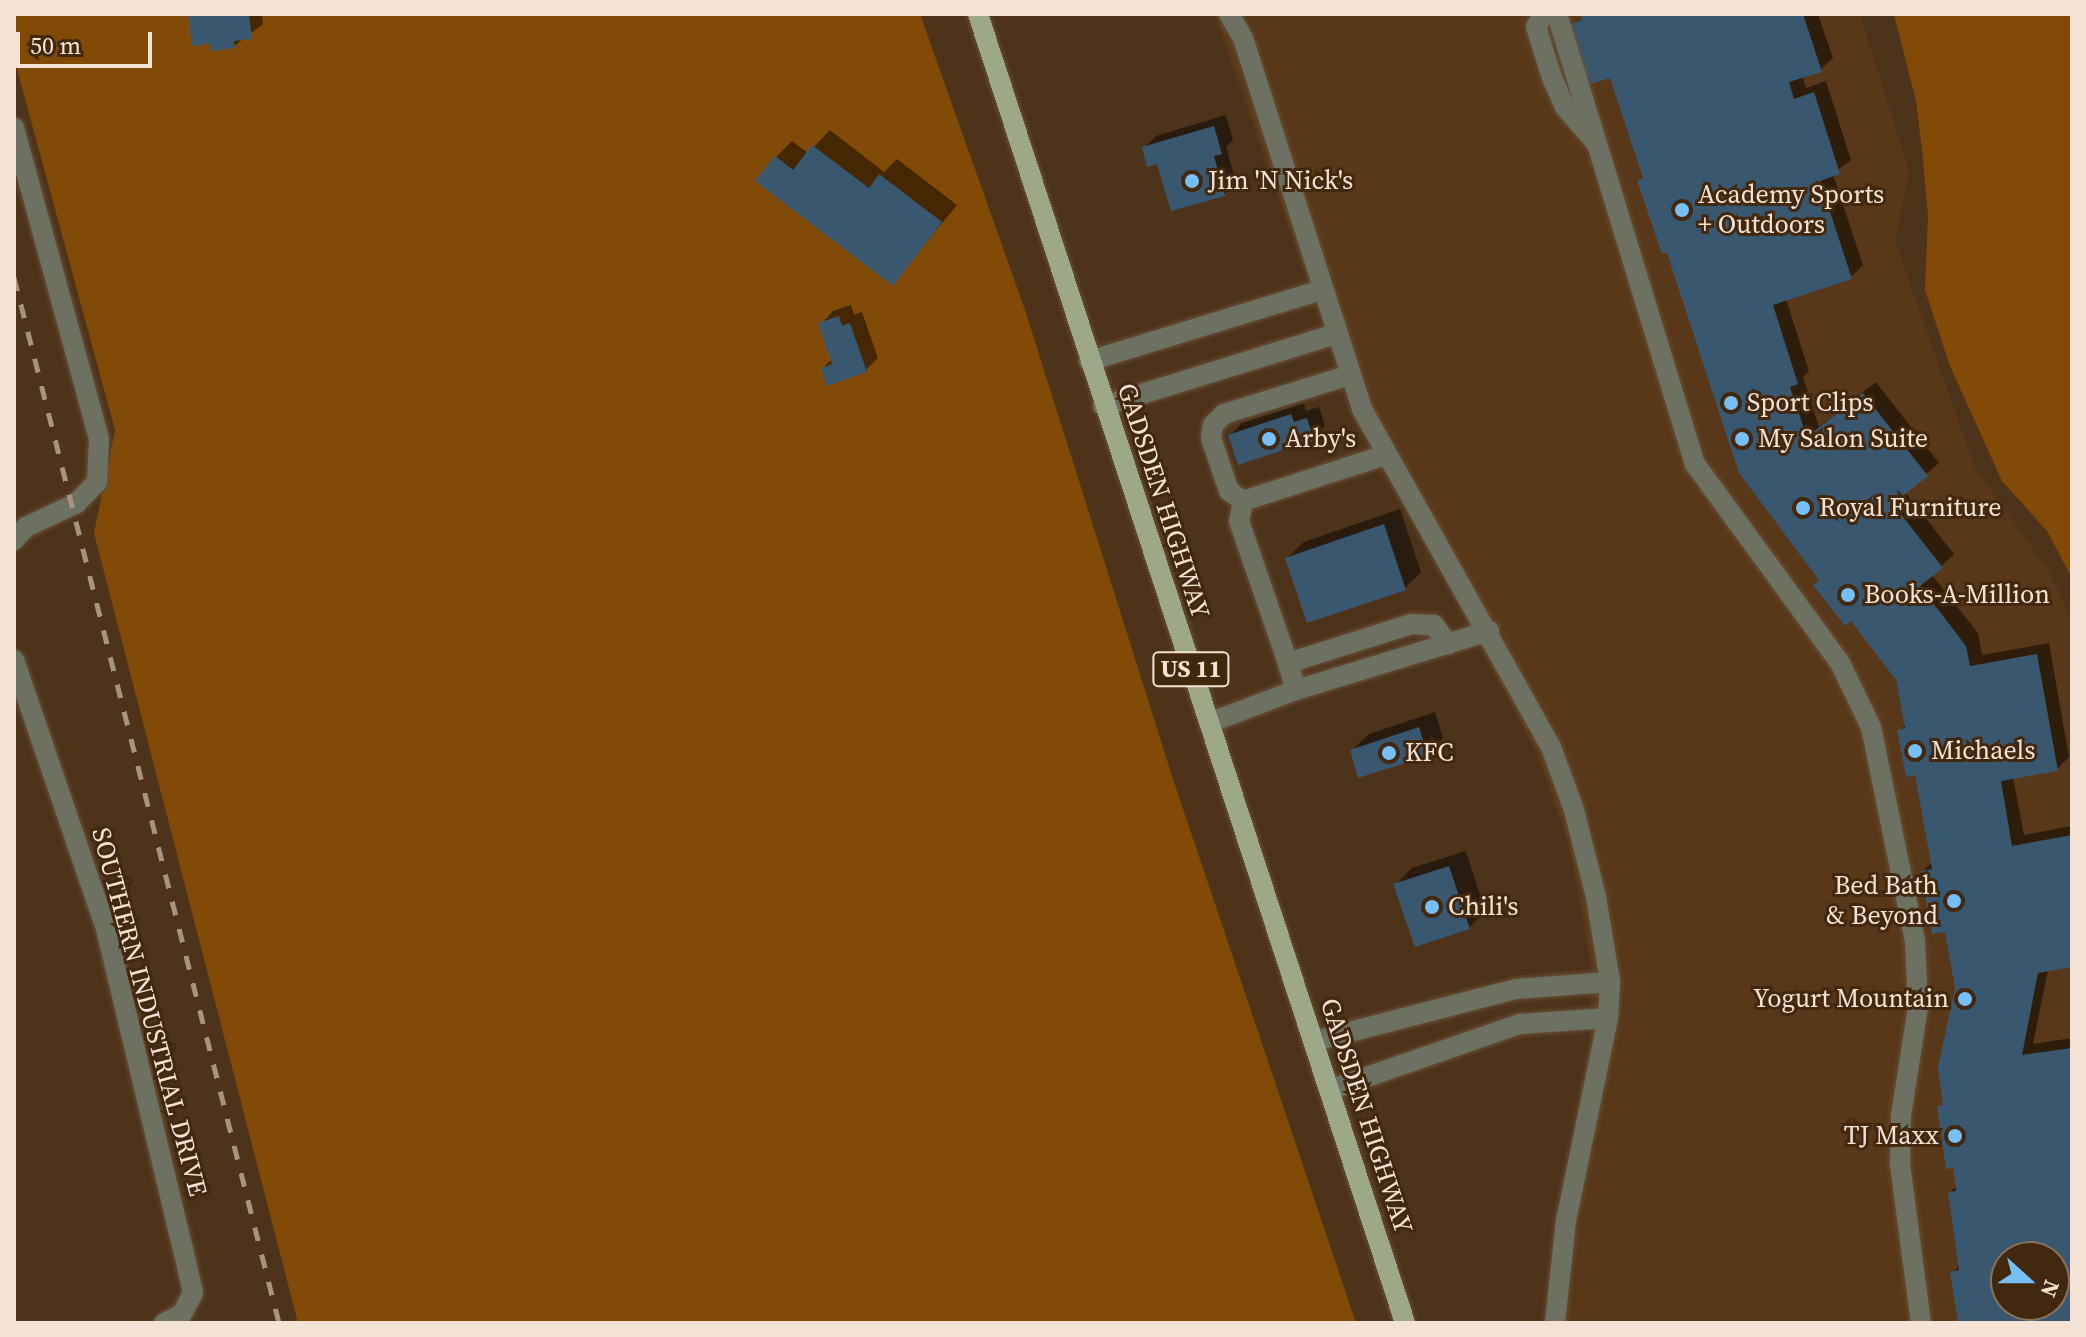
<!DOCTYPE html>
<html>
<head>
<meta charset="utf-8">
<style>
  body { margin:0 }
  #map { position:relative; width:2086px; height:1337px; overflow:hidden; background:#4d3319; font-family:"Source Serif 4",serif }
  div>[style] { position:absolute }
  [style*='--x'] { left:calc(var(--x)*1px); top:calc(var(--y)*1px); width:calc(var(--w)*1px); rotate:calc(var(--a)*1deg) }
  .built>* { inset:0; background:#583818 }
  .green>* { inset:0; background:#814b07 }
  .shadow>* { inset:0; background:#0007 }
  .building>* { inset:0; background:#395870 }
  .roads { filter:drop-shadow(0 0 2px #684f37) drop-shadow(0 0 2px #684f37) }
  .minor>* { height:20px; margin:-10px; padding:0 10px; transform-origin:10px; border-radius:10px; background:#6c7162 }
  .major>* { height:20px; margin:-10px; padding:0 10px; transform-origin:10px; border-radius:10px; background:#9da888 }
  .rail>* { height:5px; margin-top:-2.5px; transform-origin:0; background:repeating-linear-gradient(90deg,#a8937f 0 14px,transparent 0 28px) }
  .dots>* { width:22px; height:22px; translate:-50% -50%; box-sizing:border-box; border:4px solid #42280e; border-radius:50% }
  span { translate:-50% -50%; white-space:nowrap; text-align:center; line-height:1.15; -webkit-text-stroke:6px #42280e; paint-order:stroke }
  .shield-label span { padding:2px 6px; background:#42280e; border:2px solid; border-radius:6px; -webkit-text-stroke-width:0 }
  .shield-label { font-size:24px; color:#f4e3d4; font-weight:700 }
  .poi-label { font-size:26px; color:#f4e3d4 }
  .left { translate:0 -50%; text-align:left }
  .right { translate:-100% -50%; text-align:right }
  .street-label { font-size:26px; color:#f4e3d4 }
  .frame { position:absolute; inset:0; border:16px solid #f4e3d4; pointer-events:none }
  .north { position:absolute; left:1990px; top:1241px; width:80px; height:80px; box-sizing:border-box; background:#42280e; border:2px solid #89735d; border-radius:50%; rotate:111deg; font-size:22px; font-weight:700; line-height:32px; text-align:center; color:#f4e3d4 }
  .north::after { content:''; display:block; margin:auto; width:28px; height:36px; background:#77bff7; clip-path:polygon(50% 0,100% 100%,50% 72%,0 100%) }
  .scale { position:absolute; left:16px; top:32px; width:136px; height:36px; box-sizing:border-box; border:4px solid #f4e3d4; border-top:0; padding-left:10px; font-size:24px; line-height:28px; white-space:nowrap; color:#f4e3d4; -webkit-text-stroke:6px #42280e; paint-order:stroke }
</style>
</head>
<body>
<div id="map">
  <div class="built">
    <div style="clip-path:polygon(evenodd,1214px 14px,1860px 14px,1909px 171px,1895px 241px,1975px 468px,2049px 571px,2072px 619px,2072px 1323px,1547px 1323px,1551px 1257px,1590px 1040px,1591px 967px,1569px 844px,1534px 747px,1350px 401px,1214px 14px,2006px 1257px,2054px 1257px,2054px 1305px,2006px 1305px,2006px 1257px)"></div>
  </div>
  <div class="green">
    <div style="clip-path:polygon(14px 14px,920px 14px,1025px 310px,1173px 779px,1356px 1323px,298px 1323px,94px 533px,115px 430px,14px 58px)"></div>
    <div style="clip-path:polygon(1894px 14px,2072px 14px,2072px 578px,2047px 531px,2002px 481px,1950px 366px,1925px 290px,1928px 215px,1923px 159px,1916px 101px)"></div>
  </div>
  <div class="shadow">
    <div style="clip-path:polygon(190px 14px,262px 14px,263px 24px,234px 46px,212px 42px)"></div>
    <div style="clip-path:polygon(evenodd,1582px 14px,1818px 14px,1833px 58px,1820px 70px,1802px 76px,1806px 88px,1826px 81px,1851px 160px,1833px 174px,1863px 265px,1851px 277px,1786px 299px,1809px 371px,1803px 377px,1819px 427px,1876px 382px,1939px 463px,1905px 492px,1954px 554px,1932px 575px,1978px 633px,1982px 655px,2049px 643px,2069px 757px,2057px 769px,2013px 777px,2024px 835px,2072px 826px,2072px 965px,2048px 970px,2033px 1044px,2072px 1038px,2072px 1323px,1965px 1323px,1953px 1272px,1960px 1265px,1950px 1192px,1958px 1185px,1955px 1165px,1948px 1166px,1940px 1068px,1957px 988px,1946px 929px,1923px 871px,1933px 861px,1916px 773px,1900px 731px,1906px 724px,1898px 679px,1821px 579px,1669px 250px,1640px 180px,1644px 176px,1611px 74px,1557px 28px,1584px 19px,1582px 14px,2006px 1257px,2054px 1257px,2054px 1305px,2006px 1305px,2006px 1257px)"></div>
    <div style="clip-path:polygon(1226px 115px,1233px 140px,1226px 147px,1236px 182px,1224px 194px,1159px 162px,1144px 148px,1156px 136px)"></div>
    <div style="clip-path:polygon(830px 130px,884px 172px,897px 159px,957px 205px,892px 284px,776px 157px,792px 141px,808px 153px)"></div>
    <div style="clip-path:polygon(851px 305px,854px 315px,862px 312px,878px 358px,866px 370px,823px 368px,832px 359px,821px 324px,833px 311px)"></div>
    <div style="clip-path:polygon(1304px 403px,1306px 411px,1319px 407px,1325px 426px,1313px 438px,1230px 436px,1242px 423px)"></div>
    <div style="clip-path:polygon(1400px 509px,1421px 572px,1405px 588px,1287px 558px,1304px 542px)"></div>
    <div style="clip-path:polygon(1435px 712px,1443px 738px,1427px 754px,1352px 750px,1369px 734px)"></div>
    <div style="clip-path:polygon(1466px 851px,1485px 911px,1469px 928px,1396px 884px,1412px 868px)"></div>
  </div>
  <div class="building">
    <div style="clip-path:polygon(188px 14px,249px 14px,252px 39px,234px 41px,235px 48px,211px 51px,210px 44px,192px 46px)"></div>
    <div style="clip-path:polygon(evenodd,1580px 14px,1803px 14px,1822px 72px,1789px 82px,1794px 99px,1814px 92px,1840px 174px,1820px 181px,1852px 279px,1773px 305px,1798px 384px,1790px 387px,1807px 437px,1863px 393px,1928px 476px,1893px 504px,1943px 568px,1920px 586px,1966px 646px,1970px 666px,2037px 654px,2058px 771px,2001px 781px,2012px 846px,2072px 835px,2072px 967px,2038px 973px,2022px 1055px,2072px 1048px,2072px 1323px,1958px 1323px,1950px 1272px,1959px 1270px,1948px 1192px,1956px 1191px,1953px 1168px,1946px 1169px,1937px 1106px,1943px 1105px,1938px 1067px,1955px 988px,1945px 932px,1932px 934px,1921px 871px,1932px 869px,1915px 775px,1906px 777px,1897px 730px,1905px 728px,1896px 680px,1851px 621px,1845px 626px,1813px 585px,1819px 580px,1739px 473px,1667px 253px,1662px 254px,1637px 180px,1643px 178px,1610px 78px,1571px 90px,1551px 30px,1582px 20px,1580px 14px,2006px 1257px,2054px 1257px,2054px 1305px,2006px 1305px,2006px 1257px)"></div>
    <div style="clip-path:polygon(1214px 126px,1222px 154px,1214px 156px,1225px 196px,1171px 211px,1157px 164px,1147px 167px,1142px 147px)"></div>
    <div style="clip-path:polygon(812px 145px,869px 188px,879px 174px,942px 222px,893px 286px,755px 181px,775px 156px,793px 170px)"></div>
    <div style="clip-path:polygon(839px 316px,842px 326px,850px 323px,867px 372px,827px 386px,821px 368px,832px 364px,818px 323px)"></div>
    <div style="clip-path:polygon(1291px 414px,1294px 422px,1307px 418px,1314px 440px,1238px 465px,1228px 435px)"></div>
    <div style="clip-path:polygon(1384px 524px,1406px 590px,1307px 623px,1285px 558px)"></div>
    <div style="clip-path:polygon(1419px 727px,1428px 756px,1358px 778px,1350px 750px)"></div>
    <div style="clip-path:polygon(1449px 866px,1470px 929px,1415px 947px,1393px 884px)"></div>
  </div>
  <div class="roads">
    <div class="minor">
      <div style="--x:1229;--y:14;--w:28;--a:60"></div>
      <div style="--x:1243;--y:38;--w:390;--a:72.2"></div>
      <div style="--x:1362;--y:409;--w:387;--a:60.8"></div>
      <div style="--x:1551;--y:747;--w:67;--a:69.9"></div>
      <div style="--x:1574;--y:810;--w:90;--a:75.8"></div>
      <div style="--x:1596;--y:897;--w:86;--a:80.6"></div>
      <div style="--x:1610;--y:982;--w:36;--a:93"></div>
      <div style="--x:1608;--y:1018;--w:207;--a:101.7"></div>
      <div style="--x:1566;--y:1221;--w:103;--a:96.2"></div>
      <div style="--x:1544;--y:14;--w:15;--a:122"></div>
      <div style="--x:1536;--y:27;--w:53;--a:72.6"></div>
      <div style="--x:1552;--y:78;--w:32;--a:66"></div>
      <div style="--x:1565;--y:107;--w:49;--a:49.1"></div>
      <div style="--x:1597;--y:144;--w:335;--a:73"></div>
      <div style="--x:1695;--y:464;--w:246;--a:53.9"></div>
      <div style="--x:1840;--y:663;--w:71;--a:64.2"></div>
      <div style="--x:1871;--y:727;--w:218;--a:78.4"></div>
      <div style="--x:1915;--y:941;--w:66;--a:87.4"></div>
      <div style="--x:1918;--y:1007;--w:110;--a:98.9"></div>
      <div style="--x:1901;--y:1116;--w:48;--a:91.2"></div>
      <div style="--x:1900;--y:1164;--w:160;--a:82.5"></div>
      <div style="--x:1557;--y:14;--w:133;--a:72.9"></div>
      <div style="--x:14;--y:128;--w:322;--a:74.7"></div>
      <div style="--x:99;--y:439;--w:43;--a:92.7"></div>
      <div style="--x:97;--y:482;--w:29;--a:134"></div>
      <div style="--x:77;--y:503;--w:56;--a:154.8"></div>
      <div style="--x:26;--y:527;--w:18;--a:133"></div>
      <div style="--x:1089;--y:361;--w:243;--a:-17"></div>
      <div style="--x:1350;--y:375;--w:132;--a:162.8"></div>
      <div style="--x:1224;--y:414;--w:16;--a:135"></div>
      <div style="--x:1213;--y:425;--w:13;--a:99"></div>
      <div style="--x:1211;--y:438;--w:56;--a:71.2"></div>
      <div style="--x:1229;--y:491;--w:17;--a:36"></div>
      <div style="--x:1243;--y:501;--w:149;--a:-17.9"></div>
      <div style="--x:1103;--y:406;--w:244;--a:-17.2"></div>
      <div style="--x:1243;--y:501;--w:20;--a:101"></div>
      <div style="--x:1239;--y:521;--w:150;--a:71"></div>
      <div style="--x:14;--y:660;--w:284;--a:71.1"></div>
      <div style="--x:106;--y:929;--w:329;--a:76.5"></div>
      <div style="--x:183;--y:1249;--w:45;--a:77.2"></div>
      <div style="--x:193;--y:1293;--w:24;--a:118"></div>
      <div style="--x:182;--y:1314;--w:20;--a:153"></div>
      <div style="--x:1296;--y:690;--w:28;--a:-107"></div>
      <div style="--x:1288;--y:663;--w:130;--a:-17.5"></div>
      <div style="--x:1412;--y:624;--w:22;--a:3"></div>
      <div style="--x:1434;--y:625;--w:24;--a:54"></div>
      <div style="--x:1209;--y:723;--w:93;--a:-20.8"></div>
      <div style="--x:1296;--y:690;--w:202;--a:-17"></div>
      <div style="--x:1315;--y:1041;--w:208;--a:-14.5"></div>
      <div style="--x:1516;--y:989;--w:94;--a:-4.3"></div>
      <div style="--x:1332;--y:1089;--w:199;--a:-19.1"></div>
      <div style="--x:1520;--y:1024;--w:88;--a:-3.9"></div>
    </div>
    <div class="major">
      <div style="--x:978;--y:14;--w:1377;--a:71.93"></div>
    </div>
  </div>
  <div class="rail">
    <div style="--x:14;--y:277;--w:1079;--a:75.78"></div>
  </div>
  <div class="dots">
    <div style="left:1192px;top:181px;background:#77bff7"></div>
    <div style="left:1682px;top:210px;background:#77bff7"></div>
    <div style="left:1731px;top:403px;background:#77bff7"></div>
    <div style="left:1269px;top:439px;background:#77bff7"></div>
    <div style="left:1742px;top:439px;background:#77bff7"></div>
    <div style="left:1803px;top:508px;background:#77bff7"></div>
    <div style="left:1848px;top:595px;background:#77bff7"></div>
    <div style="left:1915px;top:751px;background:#77bff7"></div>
    <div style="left:1389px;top:753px;background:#77bff7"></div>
    <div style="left:1954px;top:901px;background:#77bff7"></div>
    <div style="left:1432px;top:907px;background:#77bff7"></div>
    <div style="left:1965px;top:999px;background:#77bff7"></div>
    <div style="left:1955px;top:1136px;background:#77bff7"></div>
  </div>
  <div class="shield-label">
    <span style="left:1191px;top:669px">US 11</span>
  </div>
  <div class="poi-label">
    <span class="left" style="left:1208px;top:181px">Jim 'N Nick's</span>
    <span class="left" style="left:1698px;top:210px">Academy Sports<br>+ Outdoors</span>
    <span class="left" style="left:1747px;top:403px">Sport Clips</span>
    <span class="left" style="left:1285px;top:439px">Arby's</span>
    <span class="left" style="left:1758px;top:439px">My Salon Suite</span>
    <span class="left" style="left:1819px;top:508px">Royal Furniture</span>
    <span class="left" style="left:1864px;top:595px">Books-A-Million</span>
    <span class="left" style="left:1931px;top:751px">Michaels</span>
    <span class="left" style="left:1405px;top:753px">KFC</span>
    <span class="right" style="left:1938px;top:901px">Bed Bath<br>&amp; Beyond</span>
    <span class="left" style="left:1448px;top:907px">Chili's</span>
    <span class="right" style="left:1949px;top:999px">Yogurt Mountain</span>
    <span class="right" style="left:1939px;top:1136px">TJ Maxx</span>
  </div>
  <div class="street-label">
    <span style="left:1163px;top:501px;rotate:72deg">GADSDEN HIGHWAY</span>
    <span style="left:149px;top:1012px;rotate:75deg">SOUTHERN INDUSTRIAL DRIVE</span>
    <span style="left:1366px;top:1116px;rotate:72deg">GADSDEN HIGHWAY</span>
  </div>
  <div class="frame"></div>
  <div class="north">N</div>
  <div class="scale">50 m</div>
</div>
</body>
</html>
